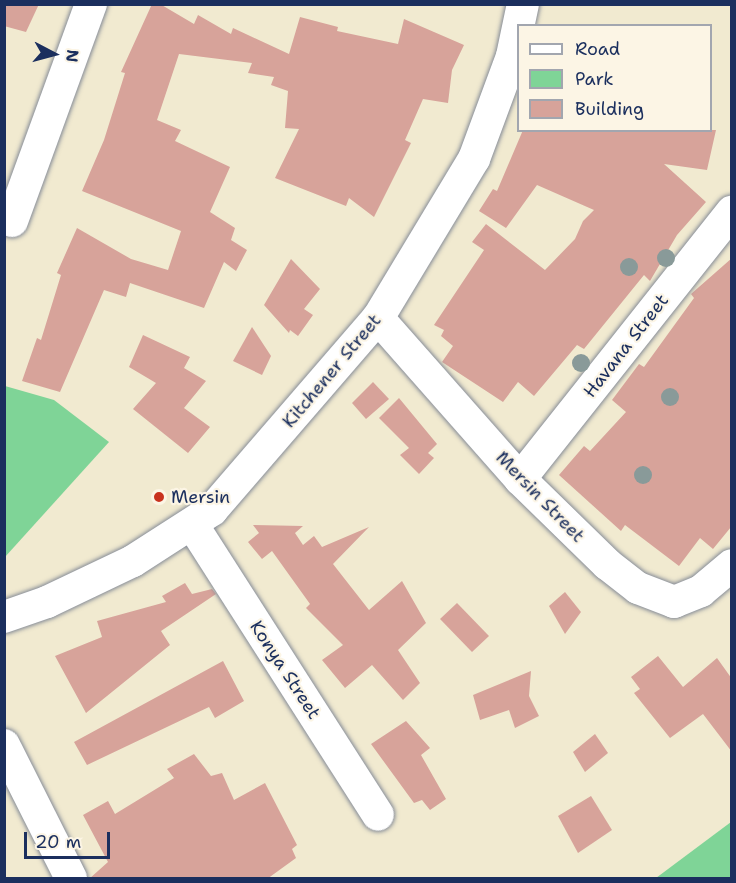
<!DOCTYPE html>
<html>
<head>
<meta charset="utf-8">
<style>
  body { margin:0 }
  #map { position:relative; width:736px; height:883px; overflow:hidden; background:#f1ead0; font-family:"Shantell Sans",sans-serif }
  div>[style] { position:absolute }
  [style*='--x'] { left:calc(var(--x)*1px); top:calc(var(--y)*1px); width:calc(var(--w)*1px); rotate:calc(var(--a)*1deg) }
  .green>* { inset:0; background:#7fd497 }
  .building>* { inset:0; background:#d7a39a }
  .roads { filter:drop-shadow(0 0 2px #868c97) drop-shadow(0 0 2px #868c97) }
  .street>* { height:32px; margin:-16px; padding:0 16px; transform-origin:16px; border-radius:16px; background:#fff }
  .trees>* { width:18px; height:18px; margin:-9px; border-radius:50%; background:#899a99 }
  .dots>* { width:16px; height:16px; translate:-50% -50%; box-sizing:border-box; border:3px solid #fcf5e5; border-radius:50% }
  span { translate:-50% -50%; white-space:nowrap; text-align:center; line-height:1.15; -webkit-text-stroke:4.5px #fcf5e5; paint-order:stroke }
  .street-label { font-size:18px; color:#1b2f5e }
  .poi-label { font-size:18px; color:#1b2f5e }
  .left { translate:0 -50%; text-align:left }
  .frame { position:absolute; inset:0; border:6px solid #1b2f5e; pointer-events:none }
  .legend { position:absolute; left:517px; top:24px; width:195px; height:108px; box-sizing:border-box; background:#fcf5e5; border:2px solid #a2a6af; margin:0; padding:8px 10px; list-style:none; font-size:18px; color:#1b2f5e }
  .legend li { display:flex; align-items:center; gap:12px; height:30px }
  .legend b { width:30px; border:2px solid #a2a6af }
  .north { position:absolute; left:24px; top:24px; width:60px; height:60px; -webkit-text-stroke:4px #fcf5e5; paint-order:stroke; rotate:96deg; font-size:16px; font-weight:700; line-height:24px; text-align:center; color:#1b2f5e }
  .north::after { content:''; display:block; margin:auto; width:21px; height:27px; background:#1b2f5e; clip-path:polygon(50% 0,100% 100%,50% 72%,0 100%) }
  .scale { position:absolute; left:24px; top:832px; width:86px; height:27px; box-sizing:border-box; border:3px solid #1b2f5e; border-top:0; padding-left:8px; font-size:18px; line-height:21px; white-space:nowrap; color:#1b2f5e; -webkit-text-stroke:4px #fcf5e5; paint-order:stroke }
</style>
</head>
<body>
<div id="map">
  <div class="green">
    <div style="clip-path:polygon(5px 386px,54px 400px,109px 442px,5px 557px)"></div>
    <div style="clip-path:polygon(731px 822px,731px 878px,656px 878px)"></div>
  </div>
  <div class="building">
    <div style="clip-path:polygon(4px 4px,39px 4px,26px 32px,4px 26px)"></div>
    <div style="clip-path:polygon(152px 4px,160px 4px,194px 24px,198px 15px,231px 34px,233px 28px,289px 54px,300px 17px,338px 27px,337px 31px,398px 44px,404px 19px,464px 45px,452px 70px,448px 103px,423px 99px,405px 140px,411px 143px,374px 217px,349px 198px,346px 206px,275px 178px,299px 129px,285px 128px,288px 91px,271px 85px,274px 77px,248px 73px,252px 63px,179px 54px,157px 120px,181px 130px,175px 141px,230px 167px,210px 212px,235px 228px,231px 240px,247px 250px,236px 271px,224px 262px,204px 308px,130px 283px,126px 297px,104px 290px,60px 392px,22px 381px,37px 338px,41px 340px,61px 275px,57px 273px,77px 228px,131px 259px,168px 270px,181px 231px,82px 191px,104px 140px,125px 73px,121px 72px)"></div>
    <div style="clip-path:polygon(523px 130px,716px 130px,707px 170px,664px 164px,706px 202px,677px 235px,650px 281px,644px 275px,584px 349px,577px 345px,534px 396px,518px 382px,503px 402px,442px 362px,453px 346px,441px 336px,444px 330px,434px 325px,484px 250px,472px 242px,486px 224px,545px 270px,575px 239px,583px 221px,594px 210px,537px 185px,506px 228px,479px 211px,493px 189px,497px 191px)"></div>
    <div style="clip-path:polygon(732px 258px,731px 527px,713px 549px,700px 538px,679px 566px,625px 525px,621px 531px,559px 475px,584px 446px,590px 451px,626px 412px,612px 400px,639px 364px,644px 367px,694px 298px,691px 294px)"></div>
    <div style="clip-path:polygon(291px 259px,320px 289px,304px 309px,313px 315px,298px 336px,290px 330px,289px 333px,264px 305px)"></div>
    <div style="clip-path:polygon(252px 327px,271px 356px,262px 375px,233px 361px)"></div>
    <div style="clip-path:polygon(143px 335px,190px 357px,184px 368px,206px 381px,184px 408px,210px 427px,188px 453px,133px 409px,156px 383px,129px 367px)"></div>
    <div style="clip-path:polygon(373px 382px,389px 399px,366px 419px,352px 403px)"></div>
    <div style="clip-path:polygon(399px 398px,437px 444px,428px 453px,434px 458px,419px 474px,400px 455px,409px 448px,379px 418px)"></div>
    <div style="clip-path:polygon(253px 525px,303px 526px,295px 533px,303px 545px,314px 536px,322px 547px,369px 527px,333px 564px,369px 610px,402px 581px,426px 623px,398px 650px,420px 683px,403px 700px,372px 665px,345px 688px,322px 660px,343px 645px,306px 608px,310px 604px,272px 551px,262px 559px,248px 542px,259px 533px)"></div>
    <div style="clip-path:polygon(185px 583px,192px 594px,212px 589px,216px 594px,161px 631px,170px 645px,86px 713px,55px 656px,102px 637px,97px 621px,166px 602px,162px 596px)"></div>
    <div style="clip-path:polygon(565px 592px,581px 612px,565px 634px,549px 606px)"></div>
    <div style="clip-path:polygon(457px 603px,489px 636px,472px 652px,440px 619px)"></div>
    <div style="clip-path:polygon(658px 656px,683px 687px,717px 658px,732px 679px,732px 752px,703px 714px,670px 738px,634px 693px,640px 689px,631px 677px)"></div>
    <div style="clip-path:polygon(223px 661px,244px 701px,215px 718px,209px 707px,87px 765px,74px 742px)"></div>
    <div style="clip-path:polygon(531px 671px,529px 696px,539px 716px,515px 728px,509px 710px,480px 720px,473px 695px)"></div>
    <div style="clip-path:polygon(406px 721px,430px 748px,421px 755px,446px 799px,430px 810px,422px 800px,414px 803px,371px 744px)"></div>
    <div style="clip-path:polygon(595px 734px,608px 753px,585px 772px,573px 752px)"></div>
    <div style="clip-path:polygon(194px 754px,211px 776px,222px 773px,234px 800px,265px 783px,297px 845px,292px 849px,296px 858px,267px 879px,89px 879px,108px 862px,83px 815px,108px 801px,115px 814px,174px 778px,167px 769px)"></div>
    <div style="clip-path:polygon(591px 796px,612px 830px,578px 853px,558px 816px)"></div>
  </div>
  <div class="roads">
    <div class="street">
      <div style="--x:12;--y:221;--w:231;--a:-70"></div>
      <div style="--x:378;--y:318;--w:215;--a:48.6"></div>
      <div style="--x:520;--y:479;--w:122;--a:44.3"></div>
      <div style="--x:607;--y:564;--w:39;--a:38"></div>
      <div style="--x:638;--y:588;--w:39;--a:21"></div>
      <div style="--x:674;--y:602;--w:29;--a:-22"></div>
      <div style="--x:701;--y:591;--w:40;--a:-40"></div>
      <div style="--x:520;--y:479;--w:341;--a:-51.6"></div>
      <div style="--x:192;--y:524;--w:345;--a:57.4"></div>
      <div style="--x:4;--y:617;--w:46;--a:-19.2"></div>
      <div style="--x:47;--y:602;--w:95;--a:-25.5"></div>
      <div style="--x:133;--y:561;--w:94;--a:-32.8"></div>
      <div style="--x:212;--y:510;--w:254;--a:-49.2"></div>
      <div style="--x:378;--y:318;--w:186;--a:-58.9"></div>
      <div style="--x:474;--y:159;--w:110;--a:-69.7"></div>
      <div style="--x:512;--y:56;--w:53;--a:-78.1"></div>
      <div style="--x:4;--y:745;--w:149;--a:63.3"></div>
    </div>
  </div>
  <div class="trees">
    <div style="left:666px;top:258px"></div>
    <div style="left:629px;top:267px"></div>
    <div style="left:581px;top:363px"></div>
    <div style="left:670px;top:397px"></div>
    <div style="left:643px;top:475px"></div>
  </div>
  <div class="dots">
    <div style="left:159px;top:497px;background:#c8321e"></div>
  </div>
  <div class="street-label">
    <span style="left:626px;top:346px;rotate:-52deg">Havana Street</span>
    <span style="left:332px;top:371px;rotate:-50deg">Kitchener Street</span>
    <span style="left:540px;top:497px;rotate:46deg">Mersin Street</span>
    <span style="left:285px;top:670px;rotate:57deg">Konya Street</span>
  </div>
  <div class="poi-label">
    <span class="left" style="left:171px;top:497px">Mersin</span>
  </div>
  <div class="frame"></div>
  <ul class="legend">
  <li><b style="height:8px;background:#fff"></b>Road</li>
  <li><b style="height:16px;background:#7fd497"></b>Park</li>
  <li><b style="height:16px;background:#d7a39a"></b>Building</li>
  </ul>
  <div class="north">N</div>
  <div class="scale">20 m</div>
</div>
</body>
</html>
